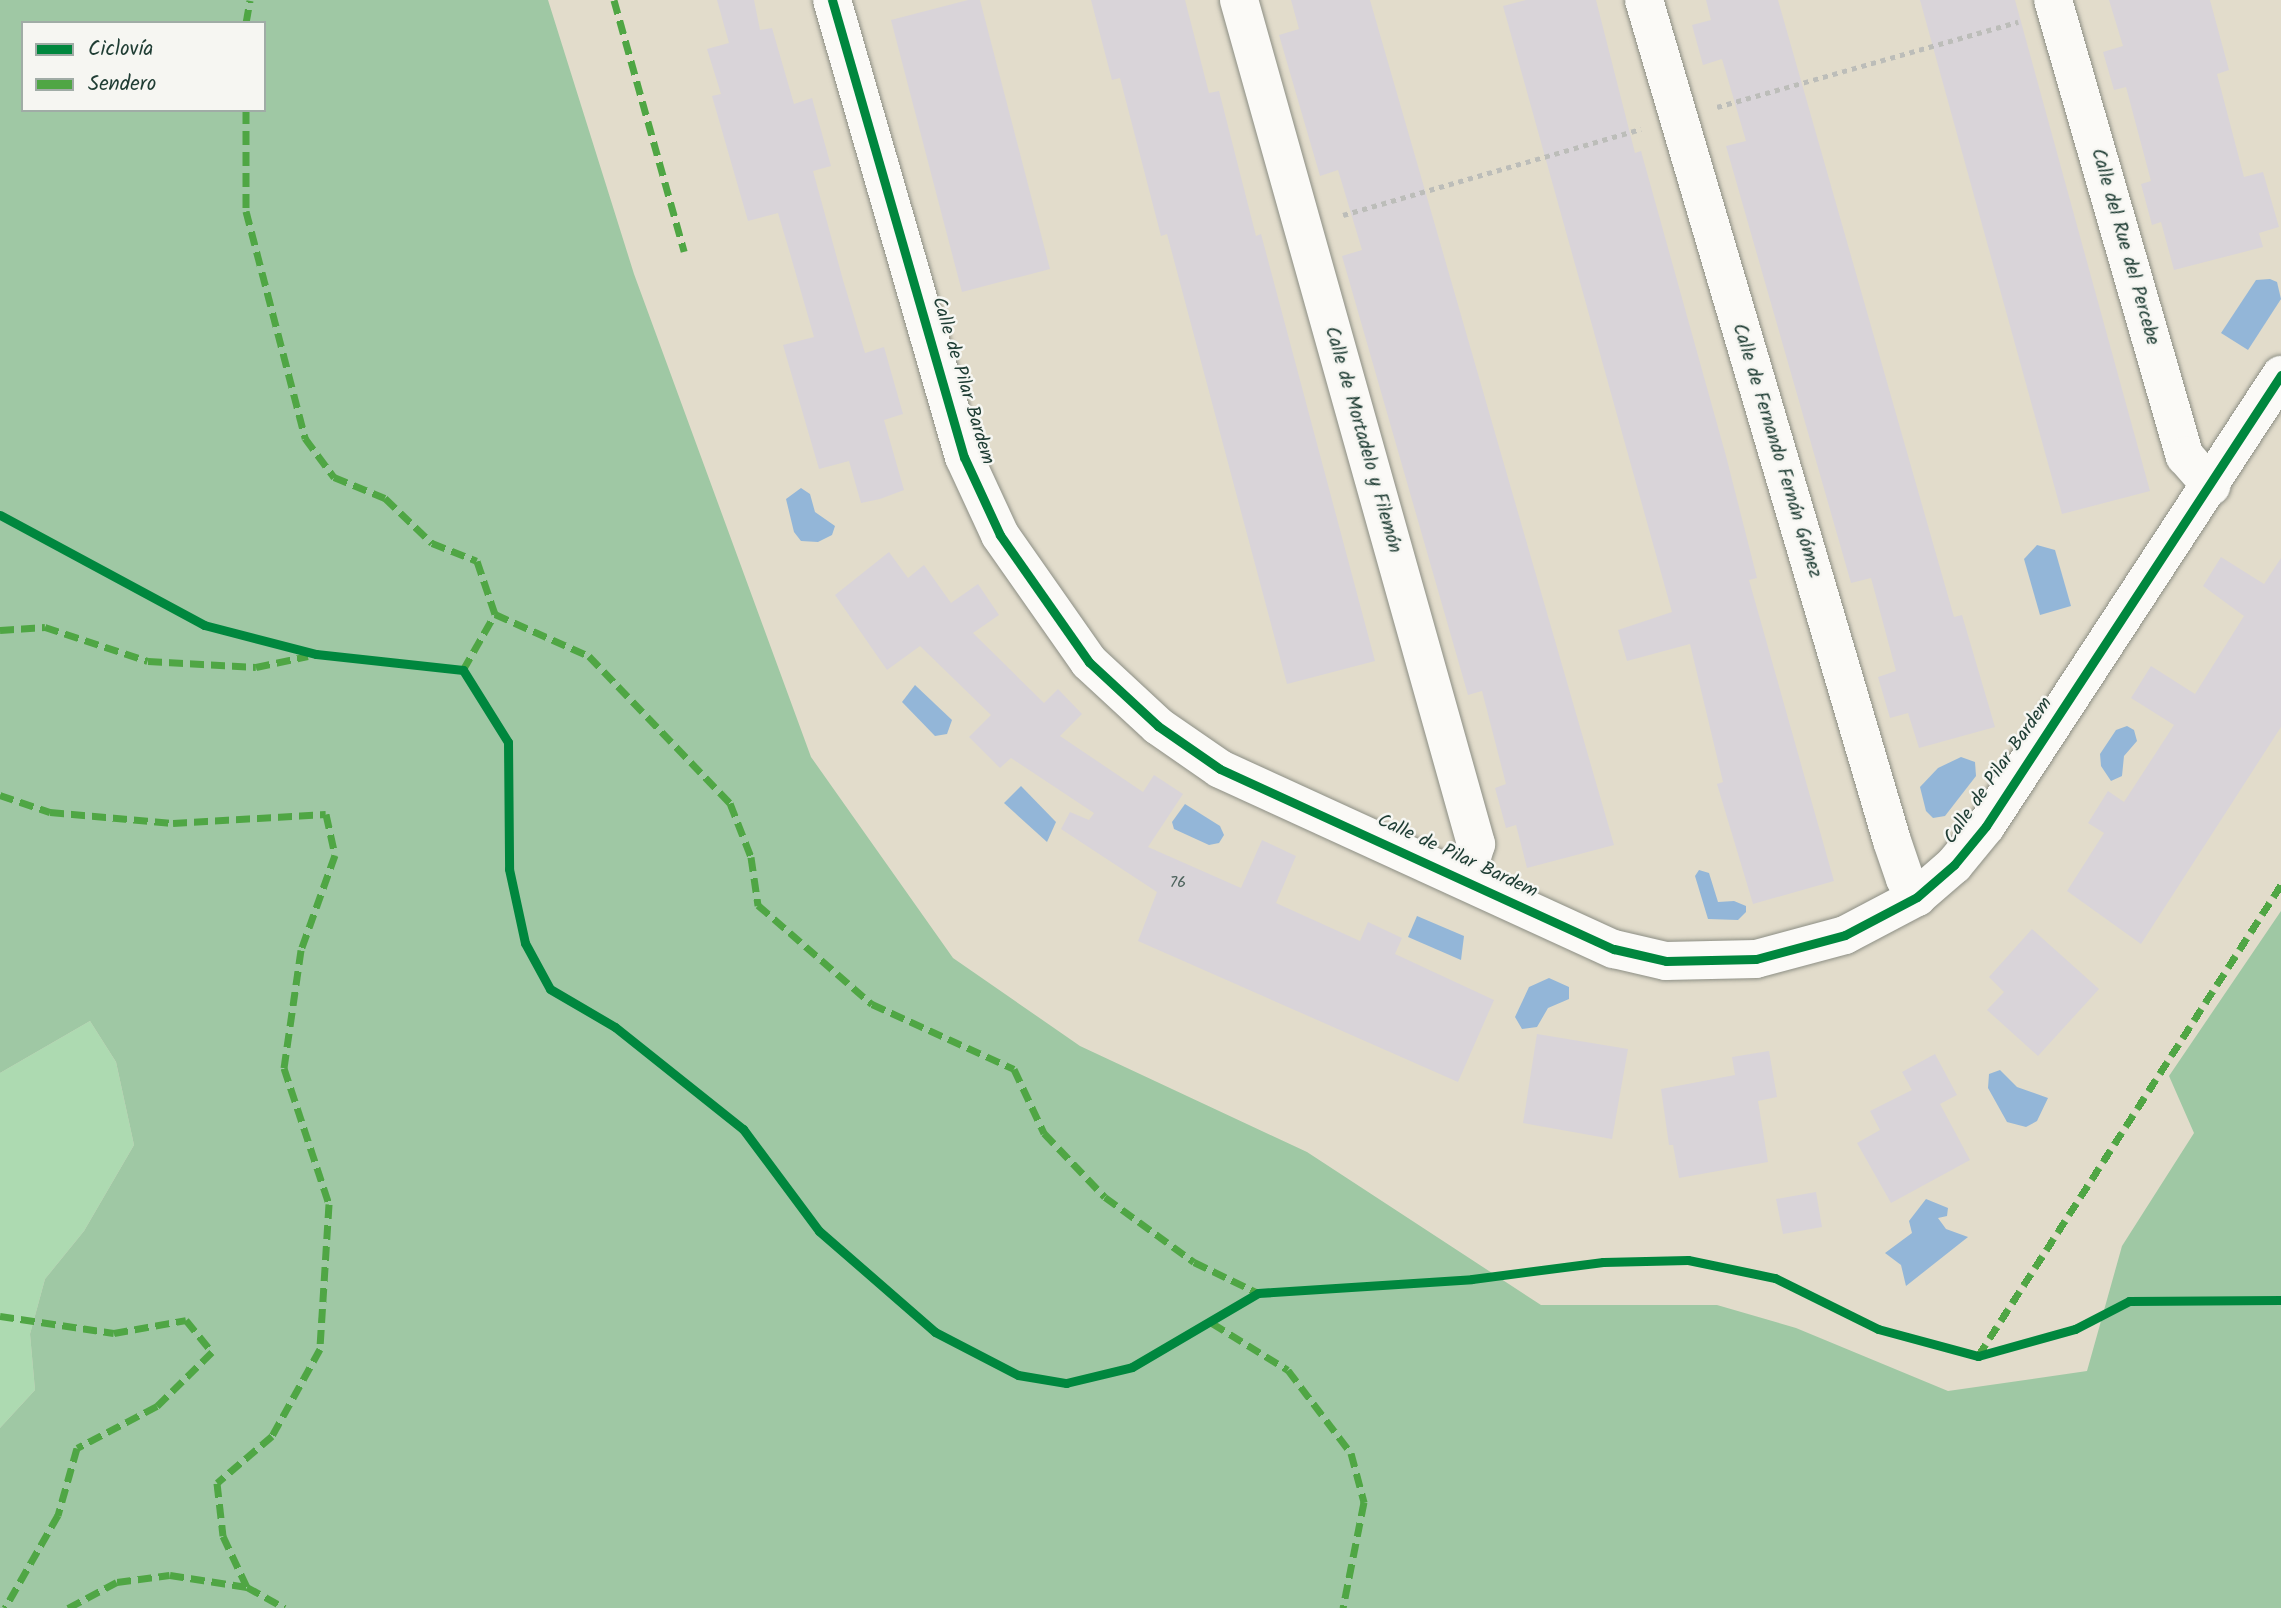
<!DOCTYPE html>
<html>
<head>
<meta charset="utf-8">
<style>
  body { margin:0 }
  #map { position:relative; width:2281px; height:1608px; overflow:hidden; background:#e2dccb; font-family:Kalam,sans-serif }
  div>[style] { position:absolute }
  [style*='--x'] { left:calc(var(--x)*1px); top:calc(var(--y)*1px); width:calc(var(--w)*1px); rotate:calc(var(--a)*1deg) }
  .green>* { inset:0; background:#addab1 }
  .forest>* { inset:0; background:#9fc8a4 }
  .water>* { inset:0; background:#93b6d8 }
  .building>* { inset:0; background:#d9d4d9 }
  .path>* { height:4.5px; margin-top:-2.25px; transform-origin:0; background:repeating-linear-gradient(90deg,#bcbdb9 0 5px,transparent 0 10px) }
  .roads { filter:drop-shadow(0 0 2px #8c8e84) drop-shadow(0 0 2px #8c8e84) }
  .minor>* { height:38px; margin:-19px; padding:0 19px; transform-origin:19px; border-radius:19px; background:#fbfaf7 }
  .quiet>* { height:7px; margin-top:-3.5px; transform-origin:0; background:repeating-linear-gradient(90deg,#4fa644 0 14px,transparent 0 21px) }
  .cycleway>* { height:9px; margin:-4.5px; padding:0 4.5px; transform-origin:4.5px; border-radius:4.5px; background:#00873e }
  span { translate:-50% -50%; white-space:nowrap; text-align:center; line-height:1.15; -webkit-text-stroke:5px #f6f6f2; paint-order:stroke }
  .number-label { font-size:16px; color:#4e635d }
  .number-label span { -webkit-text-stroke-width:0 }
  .street-label { font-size:19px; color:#1f3d34 }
  .legend { position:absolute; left:21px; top:21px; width:245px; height:91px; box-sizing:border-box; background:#f6f6f2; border:2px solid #a0aca6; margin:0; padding:9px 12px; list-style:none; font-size:21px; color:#1f3d34 }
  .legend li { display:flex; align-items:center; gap:14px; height:35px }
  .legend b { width:35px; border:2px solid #a0aca6 }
</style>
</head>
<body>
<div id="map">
  <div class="green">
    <div style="clip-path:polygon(90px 1021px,116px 1062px,134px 1145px,84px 1231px,45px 1279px,30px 1334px,35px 1390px,0 1428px,0 1073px)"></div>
  </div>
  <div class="forest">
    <div style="clip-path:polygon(evenodd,0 0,548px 0,634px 274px,811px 757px,953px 958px,1080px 1046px,1307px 1152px,1541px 1305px,1717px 1305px,1796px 1328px,1948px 1391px,2087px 1371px,2122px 1246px,2194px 1133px,2169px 1076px,2281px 911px,2281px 1608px,0 1608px,0 1428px,35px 1390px,30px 1334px,45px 1279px,84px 1231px,134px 1145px,116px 1062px,90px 1021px,0 1073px,0 0,23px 23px,264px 23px,264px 110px,23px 110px,23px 23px)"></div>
  </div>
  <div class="water">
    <div style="clip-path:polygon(2270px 279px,2277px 282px,2281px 299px,2248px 350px,2221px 333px,2256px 280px)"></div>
    <div style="clip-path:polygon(801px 488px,810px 494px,815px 512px,835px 526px,832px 535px,818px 542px,801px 541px,794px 532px,786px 499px)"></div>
    <div style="clip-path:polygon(2037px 545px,2055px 550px,2071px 606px,2040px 615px,2024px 559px)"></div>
    <div style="clip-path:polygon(915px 685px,952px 720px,947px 734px,935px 736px,902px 702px)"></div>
    <div style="clip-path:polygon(2127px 726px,2134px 730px,2137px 741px,2124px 756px,2122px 776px,2111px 781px,2101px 766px,2100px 754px,2116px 730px)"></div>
    <div style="clip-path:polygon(1961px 757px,1975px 762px,1976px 776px,1945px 816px,1933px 818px,1926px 811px,1920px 787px,1938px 768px)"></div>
    <div style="clip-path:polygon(1021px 786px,1056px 822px,1047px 842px,1004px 803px)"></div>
    <div style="clip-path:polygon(1185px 804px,1220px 826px,1224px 835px,1219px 843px,1209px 845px,1174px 829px,1172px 822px)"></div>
    <div style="clip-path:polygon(1699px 870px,1709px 873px,1718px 902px,1734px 901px,1746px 906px,1746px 912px,1738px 920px,1708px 919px,1695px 876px)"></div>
    <div style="clip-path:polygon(1417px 916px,1464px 936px,1461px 960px,1408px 937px)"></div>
    <div style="clip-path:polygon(1549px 978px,1569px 987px,1569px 999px,1548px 1008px,1537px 1027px,1522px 1029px,1515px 1017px,1529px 987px)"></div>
    <div style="clip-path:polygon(2000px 1070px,2017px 1087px,2048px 1098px,2037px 1121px,2026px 1127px,2007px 1122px,1988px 1088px,1989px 1074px)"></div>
    <div style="clip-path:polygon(1926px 1199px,1948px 1208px,1947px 1216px,1938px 1218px,1946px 1229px,1968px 1237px,1906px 1286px,1901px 1265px,1885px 1253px,1912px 1233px,1909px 1221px)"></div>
  </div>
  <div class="building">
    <div style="clip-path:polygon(717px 0,754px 0,760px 30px,772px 28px,794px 104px,812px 98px,831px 166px,813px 171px,843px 280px,865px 353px,884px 347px,903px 414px,884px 420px,904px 490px,880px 499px,861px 503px,849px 461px,819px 469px,783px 345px,814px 337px,791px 257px,778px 213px,748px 221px,712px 96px,721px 94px,707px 49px,729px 43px)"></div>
    <div style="clip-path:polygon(968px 0,980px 0,1050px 269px,962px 292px,891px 20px)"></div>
    <div style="clip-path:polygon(1091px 0,1185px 0,1209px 93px,1219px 91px,1256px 236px,1261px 234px,1375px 661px,1287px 684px,1167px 234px,1161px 236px,1120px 78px,1112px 80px)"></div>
    <div style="clip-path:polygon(1291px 0,1370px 0,1614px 845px,1527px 868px,1516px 825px,1506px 828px,1495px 788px,1506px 784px,1482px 691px,1468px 695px,1342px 256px,1362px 250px,1338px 170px,1320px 176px,1279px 35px,1299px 29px)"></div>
    <div style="clip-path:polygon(1526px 0,1596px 0,1635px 153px,1641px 151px,1726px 456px,1757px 578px,1749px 580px,1834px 881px,1753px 904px,1717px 784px,1723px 782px,1690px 644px,1627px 661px,1618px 630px,1672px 612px,1503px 6px)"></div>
    <div style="clip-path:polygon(1706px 0,1778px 0,1954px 617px,1962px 615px,1995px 727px,1919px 748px,1908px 713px,1890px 718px,1878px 677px,1896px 671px,1871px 578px,1851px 583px,1726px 146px,1746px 141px,1722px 59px,1703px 65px,1692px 25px,1711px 20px)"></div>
    <div style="clip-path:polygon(1920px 0,2015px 0,2150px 491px,2062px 514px)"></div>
    <div style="clip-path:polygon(2109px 0,2210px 0,2229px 70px,2217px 74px,2244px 177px,2263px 172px,2279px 227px,2259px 233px,2263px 247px,2174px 270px,2161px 222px,2152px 225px,2141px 184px,2151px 181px,2126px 87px,2114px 90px,2103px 52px,2123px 46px)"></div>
    <div style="clip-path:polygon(889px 552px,908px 578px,924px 565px,951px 603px,978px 584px,999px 615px,973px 633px,1044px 703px,1058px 689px,1082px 714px,1060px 736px,1143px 792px,1154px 775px,1183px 794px,1148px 847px,1241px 888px,1262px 840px,1296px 856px,1276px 903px,1360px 941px,1368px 922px,1402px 938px,1395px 954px,1494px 1000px,1458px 1082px,1138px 941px,1157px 892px,1061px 829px,1070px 812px,1089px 820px,1094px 813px,1011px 758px,1000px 768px,969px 737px,991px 715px,920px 646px,887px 670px,835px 595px)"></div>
    <div style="clip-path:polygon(2221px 557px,2264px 584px,2281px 558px,2281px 727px,2141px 944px,2067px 891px,2104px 833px,2088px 823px,2108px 791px,2124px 802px,2174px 725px,2131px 698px,2151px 666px,2195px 694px,2244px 616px,2203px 586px)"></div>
    <div style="clip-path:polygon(2032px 929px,2099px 989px,2038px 1056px,1987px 1010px,2004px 992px,1989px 977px)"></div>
    <div style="clip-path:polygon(1537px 1034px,1628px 1049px,1612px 1139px,1523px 1123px)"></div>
    <div style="clip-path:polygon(1769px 1051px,1777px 1097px,1758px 1101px,1768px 1162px,1679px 1178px,1673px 1145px,1669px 1145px,1661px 1089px,1735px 1075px,1732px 1057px)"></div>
    <div style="clip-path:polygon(1935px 1054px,1957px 1095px,1940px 1104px,1970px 1160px,1891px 1203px,1857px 1143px,1880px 1130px,1870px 1111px,1912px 1090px,1902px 1072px)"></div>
    <div style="clip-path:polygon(1816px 1192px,1822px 1227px,1783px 1234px,1776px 1199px)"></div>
  </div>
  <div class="path">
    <div style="--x:1717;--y:107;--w:313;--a:-15.8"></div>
    <div style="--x:1343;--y:215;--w:310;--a:-16.1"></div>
  </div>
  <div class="roads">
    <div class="minor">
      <div style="--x:832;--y:0;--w:476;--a:73.9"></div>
      <div style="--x:964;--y:457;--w:86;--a:65.2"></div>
      <div style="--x:1000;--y:535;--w:155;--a:55"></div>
      <div style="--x:1089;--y:662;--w:94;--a:42.8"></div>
      <div style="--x:1158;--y:726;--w:75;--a:34.7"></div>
      <div style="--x:1220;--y:769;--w:433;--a:24.6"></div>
      <div style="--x:1614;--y:949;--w:53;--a:13"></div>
      <div style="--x:1666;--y:961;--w:90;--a:-1.3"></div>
      <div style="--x:1756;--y:959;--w:92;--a:-15.1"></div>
      <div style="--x:1845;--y:935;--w:81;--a:-27.8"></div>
      <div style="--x:1917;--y:897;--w:49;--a:-40.9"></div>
      <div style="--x:1954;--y:865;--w:50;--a:-50.6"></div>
      <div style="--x:1986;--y:826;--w:539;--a:-56.81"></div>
      <div style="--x:1239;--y:0;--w:877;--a:74.31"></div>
      <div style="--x:1476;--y:844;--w:37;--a:107"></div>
      <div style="--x:1644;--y:0;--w:877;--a:73.57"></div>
      <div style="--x:1892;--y:841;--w:40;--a:71.1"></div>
      <div style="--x:1905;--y:879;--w:22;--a:56"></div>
      <div style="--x:2053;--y:0;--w:475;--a:73.9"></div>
      <div style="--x:2185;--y:456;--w:40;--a:49"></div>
    </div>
  </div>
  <div class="quiet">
    <div style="--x:614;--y:0;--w:261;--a:74.4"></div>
    <div style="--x:246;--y:23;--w:23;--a:-80"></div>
    <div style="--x:246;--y:110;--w:101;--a:90"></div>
    <div style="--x:246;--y:211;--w:235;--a:75.4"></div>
    <div style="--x:305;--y:438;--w:49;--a:53.4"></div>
    <div style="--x:334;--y:477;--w:55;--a:22.4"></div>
    <div style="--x:385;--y:498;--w:65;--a:43.8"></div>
    <div style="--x:432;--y:543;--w:48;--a:21.8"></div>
    <div style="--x:477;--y:561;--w:56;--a:71.2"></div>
    <div style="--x:495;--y:614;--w:103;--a:24.1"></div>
    <div style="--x:589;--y:656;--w:204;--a:46.2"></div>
    <div style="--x:730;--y:803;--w:58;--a:68.7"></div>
    <div style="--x:751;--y:857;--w:49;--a:81.7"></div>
    <div style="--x:758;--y:905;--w:151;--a:41"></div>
    <div style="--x:872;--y:1004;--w:156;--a:24.6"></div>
    <div style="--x:1014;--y:1069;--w:71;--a:64.9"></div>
    <div style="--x:1044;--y:1133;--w:88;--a:46.4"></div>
    <div style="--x:1105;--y:1197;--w:110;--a:36.1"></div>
    <div style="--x:1194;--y:1262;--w:71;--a:25.8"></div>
    <div style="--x:0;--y:630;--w:45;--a:-3.8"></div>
    <div style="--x:45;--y:627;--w:108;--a:18.3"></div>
    <div style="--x:148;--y:661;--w:108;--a:3.2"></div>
    <div style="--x:256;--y:667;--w:53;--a:-11.9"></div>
    <div style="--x:463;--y:670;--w:64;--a:-60.3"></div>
    <div style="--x:0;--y:795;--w:53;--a:18.8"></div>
    <div style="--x:50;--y:812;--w:123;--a:5.1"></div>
    <div style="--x:173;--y:823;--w:153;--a:-3.4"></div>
    <div style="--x:326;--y:814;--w:42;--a:77.6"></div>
    <div style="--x:335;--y:855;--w:101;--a:109.7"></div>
    <div style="--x:301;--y:950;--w:119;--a:98.2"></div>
    <div style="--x:284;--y:1068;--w:143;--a:71.7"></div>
    <div style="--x:329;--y:1204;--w:145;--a:93.6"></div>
    <div style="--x:320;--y:1349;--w:99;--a:118.9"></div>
    <div style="--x:272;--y:1436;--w:72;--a:139.5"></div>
    <div style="--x:217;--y:1483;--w:53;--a:83.5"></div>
    <div style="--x:223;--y:1536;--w:56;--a:64.8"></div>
    <div style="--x:0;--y:1316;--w:115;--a:8.5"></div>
    <div style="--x:114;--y:1333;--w:73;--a:-10.2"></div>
    <div style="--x:186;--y:1320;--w:41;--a:50.9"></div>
    <div style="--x:212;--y:1352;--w:77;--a:135.5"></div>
    <div style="--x:157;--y:1406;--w:90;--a:152.3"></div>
    <div style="--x:77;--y:1448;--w:70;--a:105.8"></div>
    <div style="--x:58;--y:1515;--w:107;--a:119.7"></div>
    <div style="--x:1212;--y:1323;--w:89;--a:31.7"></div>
    <div style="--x:1288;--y:1370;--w:104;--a:52.8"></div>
    <div style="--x:1351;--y:1453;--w:51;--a:75.1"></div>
    <div style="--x:1364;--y:1502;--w:108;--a:101.2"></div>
    <div style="--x:1978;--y:1356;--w:560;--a:-57.25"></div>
    <div style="--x:68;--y:1608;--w:55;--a:-28"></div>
    <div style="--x:117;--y:1582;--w:53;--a:-7.5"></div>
    <div style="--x:170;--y:1575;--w:78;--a:8.9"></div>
    <div style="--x:247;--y:1587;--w:43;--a:28.9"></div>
  </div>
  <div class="cycleway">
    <div style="--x:832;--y:0;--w:476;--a:73.9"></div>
    <div style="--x:964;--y:457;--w:86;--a:65.2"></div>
    <div style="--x:1000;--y:535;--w:155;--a:55"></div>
    <div style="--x:1089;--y:662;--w:94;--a:42.8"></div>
    <div style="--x:1158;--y:726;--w:75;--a:34.7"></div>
    <div style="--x:1220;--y:769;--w:433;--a:24.6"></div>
    <div style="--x:1614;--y:949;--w:53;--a:13"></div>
    <div style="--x:1666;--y:961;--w:90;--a:-1.3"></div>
    <div style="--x:1756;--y:959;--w:92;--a:-15.1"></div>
    <div style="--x:1845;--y:935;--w:81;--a:-27.8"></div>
    <div style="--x:1917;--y:897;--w:49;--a:-40.9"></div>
    <div style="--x:1954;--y:865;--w:50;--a:-50.6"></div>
    <div style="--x:1986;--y:826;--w:539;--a:-56.81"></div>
    <div style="--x:0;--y:515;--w:232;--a:28.3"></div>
    <div style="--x:204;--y:625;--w:116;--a:14.5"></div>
    <div style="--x:316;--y:654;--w:148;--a:6.2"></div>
    <div style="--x:463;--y:670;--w:85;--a:58"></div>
    <div style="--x:508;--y:742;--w:127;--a:89.5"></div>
    <div style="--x:509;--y:869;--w:76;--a:77.8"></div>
    <div style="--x:525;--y:943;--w:52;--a:61.5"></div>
    <div style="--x:550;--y:989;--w:75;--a:30.3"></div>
    <div style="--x:615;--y:1027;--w:164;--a:38.6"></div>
    <div style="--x:743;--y:1129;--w:127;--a:53.3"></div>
    <div style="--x:819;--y:1231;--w:154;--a:41"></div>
    <div style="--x:935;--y:1332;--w:93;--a:27.4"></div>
    <div style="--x:1018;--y:1375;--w:49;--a:9.5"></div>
    <div style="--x:1066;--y:1383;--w:68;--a:-13.6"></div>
    <div style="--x:1132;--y:1367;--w:146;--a:-30.4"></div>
    <div style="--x:1258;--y:1293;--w:214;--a:-3.7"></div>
    <div style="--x:1472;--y:1279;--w:132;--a:-7.4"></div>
    <div style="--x:1603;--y:1262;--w:85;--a:-1.3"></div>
    <div style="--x:1688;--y:1260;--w:89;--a:11.7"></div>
    <div style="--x:1775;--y:1278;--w:115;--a:26.3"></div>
    <div style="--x:1878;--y:1329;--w:104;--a:15.1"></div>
    <div style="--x:1978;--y:1356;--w:101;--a:-15.6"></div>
    <div style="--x:2075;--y:1329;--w:61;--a:-27.4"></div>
    <div style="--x:2129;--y:1301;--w:152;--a:-0.4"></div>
  </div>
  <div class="number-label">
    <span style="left:1178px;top:883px">76</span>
  </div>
  <div class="street-label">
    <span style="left:2124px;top:247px;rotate:74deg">Calle del Rue del Percebe</span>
    <span style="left:962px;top:381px;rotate:73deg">Calle de Pilar Bardem</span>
    <span style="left:1362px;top:440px;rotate:74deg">Calle de Mortadelo y Filemón</span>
    <span style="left:1776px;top:451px;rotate:73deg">Calle de Fernando Fernán Gómez</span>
    <span style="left:1999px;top:771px;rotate:-55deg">Calle de Pilar Bardem</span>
    <span style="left:1457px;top:857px;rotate:25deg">Calle de Pilar Bardem</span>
  </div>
  <ul class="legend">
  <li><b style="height:9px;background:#00873e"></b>Ciclovía</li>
  <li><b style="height:9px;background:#4fa644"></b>Sendero</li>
  </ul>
</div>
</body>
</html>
